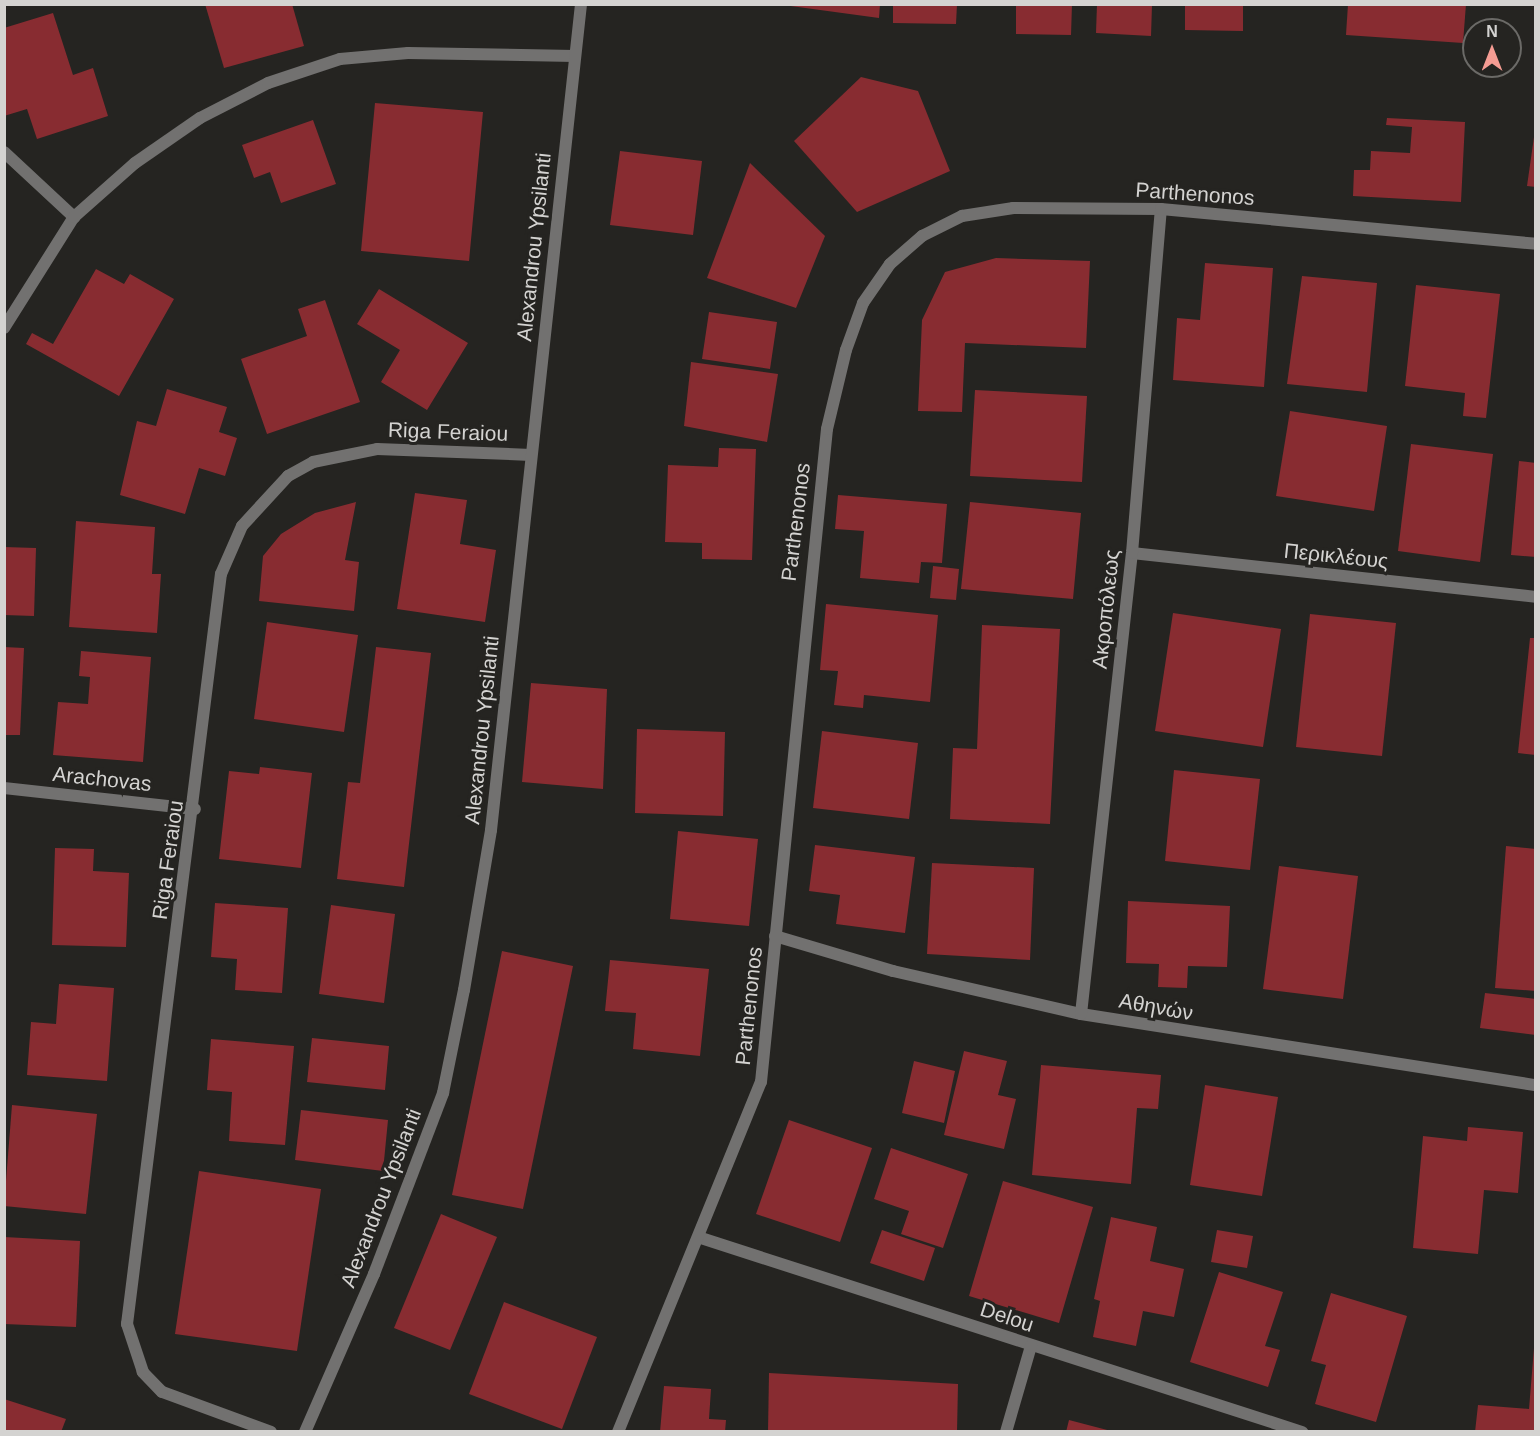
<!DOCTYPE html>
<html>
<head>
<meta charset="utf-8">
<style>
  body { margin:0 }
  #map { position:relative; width:1540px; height:1436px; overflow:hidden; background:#252421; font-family:Helvetica,sans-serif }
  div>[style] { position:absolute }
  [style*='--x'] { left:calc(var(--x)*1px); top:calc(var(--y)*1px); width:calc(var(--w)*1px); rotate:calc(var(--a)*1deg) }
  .building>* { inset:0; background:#882c31 }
  .street>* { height:12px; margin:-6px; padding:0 6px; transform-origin:6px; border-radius:6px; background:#727170 }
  span { translate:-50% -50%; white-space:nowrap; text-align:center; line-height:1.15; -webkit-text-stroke:6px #252421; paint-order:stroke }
  .street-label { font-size:21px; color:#d4d3d1 }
  .frame { position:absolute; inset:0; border:6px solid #d4d3d1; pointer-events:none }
  .north { position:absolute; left:1462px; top:18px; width:60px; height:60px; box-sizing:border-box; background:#252421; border:2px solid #6b6a67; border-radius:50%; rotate:0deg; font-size:16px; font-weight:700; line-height:24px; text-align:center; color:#d4d3d1 }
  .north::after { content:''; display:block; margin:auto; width:21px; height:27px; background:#f59c93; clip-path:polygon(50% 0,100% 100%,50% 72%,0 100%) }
</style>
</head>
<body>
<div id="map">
  <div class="building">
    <div style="clip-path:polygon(205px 4px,292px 4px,304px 46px,224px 68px)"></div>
    <div style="clip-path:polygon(776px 4px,880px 4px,879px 18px)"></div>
    <div style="clip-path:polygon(893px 4px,957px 4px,956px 24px,893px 23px)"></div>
    <div style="clip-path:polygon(1016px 4px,1072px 4px,1071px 35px,1016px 34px)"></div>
    <div style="clip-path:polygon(1097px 4px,1152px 4px,1151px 36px,1096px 33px)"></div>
    <div style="clip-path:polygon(1185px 4px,1243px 4px,1243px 31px,1185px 30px)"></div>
    <div style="clip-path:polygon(1348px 4px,1466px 4px,1463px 43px,1346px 35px)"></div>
    <div style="clip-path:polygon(53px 13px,73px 75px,93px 68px,108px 116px,37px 139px,27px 109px,4px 116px,4px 28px)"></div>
    <div style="clip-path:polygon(861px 77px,918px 91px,950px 171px,857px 212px,794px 141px)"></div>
    <div style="clip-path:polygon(375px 103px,483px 112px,469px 261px,361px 251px)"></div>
    <div style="clip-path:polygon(1387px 118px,1465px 122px,1461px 202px,1353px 196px,1354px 170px,1370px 170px,1371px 151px,1410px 153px,1412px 127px,1386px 125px)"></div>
    <div style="clip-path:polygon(313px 120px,336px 184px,281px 203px,270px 172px,254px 178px,242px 145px)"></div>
    <div style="clip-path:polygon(1536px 123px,1536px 187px,1527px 186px)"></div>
    <div style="clip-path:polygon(620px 151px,702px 161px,693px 235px,610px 225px)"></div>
    <div style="clip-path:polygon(750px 163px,825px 236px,796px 308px,707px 278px)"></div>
    <div style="clip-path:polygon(996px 258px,1090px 261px,1086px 348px,965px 343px,962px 412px,918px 411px,922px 320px,945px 272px)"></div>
    <div style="clip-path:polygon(1205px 263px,1273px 268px,1264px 387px,1173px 380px,1177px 318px,1200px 320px)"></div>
    <div style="clip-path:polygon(96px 269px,124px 284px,130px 274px,174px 299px,119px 396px,26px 344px,32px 333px,53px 344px)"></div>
    <div style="clip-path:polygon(1302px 276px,1377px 283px,1367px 392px,1287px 384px)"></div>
    <div style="clip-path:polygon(1416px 285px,1500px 294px,1486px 418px,1463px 416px,1465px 393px,1405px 386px)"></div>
    <div style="clip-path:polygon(379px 289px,468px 343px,427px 410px,381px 382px,400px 350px,357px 324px)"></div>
    <div style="clip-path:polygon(325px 300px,360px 402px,267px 434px,241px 359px,307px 336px,298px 309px)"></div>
    <div style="clip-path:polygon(709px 312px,777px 322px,770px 369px,702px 359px)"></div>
    <div style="clip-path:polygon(691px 362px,778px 374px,767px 442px,684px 426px)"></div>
    <div style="clip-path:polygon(167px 389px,227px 407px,219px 432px,237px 438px,225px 476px,199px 468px,185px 514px,120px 495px,137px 421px,156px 426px)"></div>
    <div style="clip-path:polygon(975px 390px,1087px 396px,1082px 482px,970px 476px)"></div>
    <div style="clip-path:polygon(1290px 411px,1387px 426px,1374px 511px,1276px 496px)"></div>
    <div style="clip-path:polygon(1411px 444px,1493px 454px,1480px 562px,1398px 551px)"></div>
    <div style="clip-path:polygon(719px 448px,756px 449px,752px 560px,702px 559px,702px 543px,665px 542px,668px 465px,718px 467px)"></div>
    <div style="clip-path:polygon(1519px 461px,1536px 463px,1536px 557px,1511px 555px)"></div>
    <div style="clip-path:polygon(415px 493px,467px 500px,460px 544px,496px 550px,485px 622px,397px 609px)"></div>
    <div style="clip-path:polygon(838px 495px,947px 504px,942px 563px,921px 562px,919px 583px,860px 578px,864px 531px,835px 529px)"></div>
    <div style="clip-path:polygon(356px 502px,345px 560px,359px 562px,354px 611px,259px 601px,263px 556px,281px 534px,315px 513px)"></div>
    <div style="clip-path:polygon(970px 502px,1081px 513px,1073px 599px,961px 589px)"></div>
    <div style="clip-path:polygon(76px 521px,155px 527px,152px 574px,161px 574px,157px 633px,69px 627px)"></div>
    <div style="clip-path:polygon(4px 547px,36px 548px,34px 616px,4px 615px)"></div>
    <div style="clip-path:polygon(933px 566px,959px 569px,956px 600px,930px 598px)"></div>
    <div style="clip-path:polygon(826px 604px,938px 615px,930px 702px,864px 695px,863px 708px,834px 705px,838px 671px,820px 670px)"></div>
    <div style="clip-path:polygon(1173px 613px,1281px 629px,1263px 747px,1155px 731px)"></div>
    <div style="clip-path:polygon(1310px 614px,1396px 623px,1382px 756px,1296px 747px)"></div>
    <div style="clip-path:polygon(267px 622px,358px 635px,344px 732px,254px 719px)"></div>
    <div style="clip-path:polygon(982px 625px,1060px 629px,1050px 824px,950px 819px,953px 748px,977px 749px)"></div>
    <div style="clip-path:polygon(1530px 638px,1536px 638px,1536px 755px,1518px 753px)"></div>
    <div style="clip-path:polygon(4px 647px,24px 648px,20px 735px,4px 735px)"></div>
    <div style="clip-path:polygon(376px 647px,431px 653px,404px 887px,337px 879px,348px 782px,360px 783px)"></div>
    <div style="clip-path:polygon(81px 651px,151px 657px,143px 762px,53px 755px,58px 702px,88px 704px,90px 677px,79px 676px)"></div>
    <div style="clip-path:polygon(531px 683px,607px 689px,603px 789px,522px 782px)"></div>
    <div style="clip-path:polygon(637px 729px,725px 732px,723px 816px,635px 813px)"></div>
    <div style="clip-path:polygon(822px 731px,918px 743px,909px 819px,813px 808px)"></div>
    <div style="clip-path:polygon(260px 767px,312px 773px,301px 868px,219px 859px,229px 771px,259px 774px)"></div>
    <div style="clip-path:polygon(1174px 770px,1260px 779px,1250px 870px,1165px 861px)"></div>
    <div style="clip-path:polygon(678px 831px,758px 839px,749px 926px,670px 919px)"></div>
    <div style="clip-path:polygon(815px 845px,915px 857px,905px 933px,836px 924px,840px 895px,809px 891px)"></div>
    <div style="clip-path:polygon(1506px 846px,1536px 849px,1536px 991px,1495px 988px)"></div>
    <div style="clip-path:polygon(55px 848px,94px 849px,93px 871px,129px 873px,126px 947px,52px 945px)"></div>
    <div style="clip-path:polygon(932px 863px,1034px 868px,1030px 960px,927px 954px)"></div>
    <div style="clip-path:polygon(1279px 866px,1358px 876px,1343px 999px,1263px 989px)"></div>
    <div style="clip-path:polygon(1128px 901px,1230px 906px,1227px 967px,1188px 966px,1187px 988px,1158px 987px,1159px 964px,1126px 963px)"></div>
    <div style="clip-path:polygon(215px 903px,288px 908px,282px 993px,235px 990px,237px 959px,211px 957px)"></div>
    <div style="clip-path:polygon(331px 905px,395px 914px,384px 1003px,319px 994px)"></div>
    <div style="clip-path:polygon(502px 951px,573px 966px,523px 1209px,452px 1195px)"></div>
    <div style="clip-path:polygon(610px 960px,709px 969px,700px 1056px,633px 1049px,636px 1013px,605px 1011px)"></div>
    <div style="clip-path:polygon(59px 984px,114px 988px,107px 1081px,27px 1075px,31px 1022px,56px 1024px)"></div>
    <div style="clip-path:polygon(1485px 993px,1536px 999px,1536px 1035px,1480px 1028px)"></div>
    <div style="clip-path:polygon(312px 1038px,389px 1046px,385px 1090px,307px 1082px)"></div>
    <div style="clip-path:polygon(211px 1039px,294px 1046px,285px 1145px,229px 1141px,232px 1092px,207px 1090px)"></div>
    <div style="clip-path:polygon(964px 1051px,1007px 1061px,998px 1095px,1016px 1099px,1004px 1149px,944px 1135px)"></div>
    <div style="clip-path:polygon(914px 1061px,955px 1071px,944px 1123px,902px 1113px)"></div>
    <div style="clip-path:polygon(1041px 1065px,1161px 1075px,1158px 1109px,1137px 1108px,1131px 1184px,1032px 1175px)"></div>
    <div style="clip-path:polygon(1205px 1085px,1278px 1097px,1262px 1196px,1190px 1185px)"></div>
    <div style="clip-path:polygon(12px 1105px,97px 1114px,86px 1214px,4px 1206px)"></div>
    <div style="clip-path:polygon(301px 1110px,388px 1120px,383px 1171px,295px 1160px)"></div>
    <div style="clip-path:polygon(789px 1120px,872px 1148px,840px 1242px,756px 1214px)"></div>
    <div style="clip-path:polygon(1468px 1127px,1523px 1132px,1518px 1193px,1484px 1190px,1478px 1254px,1413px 1248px,1423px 1136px,1467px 1141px)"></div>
    <div style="clip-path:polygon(891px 1148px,968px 1174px,943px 1248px,901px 1234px,909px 1211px,874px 1199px)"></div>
    <div style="clip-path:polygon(199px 1171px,321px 1189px,297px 1351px,175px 1334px)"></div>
    <div style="clip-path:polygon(1003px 1181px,1093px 1207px,1059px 1323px,969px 1296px)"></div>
    <div style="clip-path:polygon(441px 1214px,497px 1237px,450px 1350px,394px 1328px)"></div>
    <div style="clip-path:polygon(1111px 1217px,1157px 1227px,1150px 1261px,1184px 1269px,1174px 1317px,1143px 1311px,1136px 1346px,1093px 1337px,1100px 1301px,1094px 1299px)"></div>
    <div style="clip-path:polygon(882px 1230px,935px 1248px,924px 1281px,870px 1263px)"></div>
    <div style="clip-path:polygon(1217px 1230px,1253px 1236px,1247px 1268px,1211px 1262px)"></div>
    <div style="clip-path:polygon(4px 1237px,80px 1241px,76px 1327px,4px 1324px)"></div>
    <div style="clip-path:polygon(1219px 1272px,1283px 1292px,1265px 1346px,1280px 1350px,1268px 1387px,1190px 1362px)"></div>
    <div style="clip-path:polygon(1331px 1293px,1407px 1316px,1376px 1422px,1315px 1404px,1326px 1365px,1311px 1361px)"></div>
    <div style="clip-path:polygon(504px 1302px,597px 1337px,562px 1429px,469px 1394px)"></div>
    <div style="clip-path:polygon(1534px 1348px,1536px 1432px,1475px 1432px,1478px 1405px,1529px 1409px)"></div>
    <div style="clip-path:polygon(769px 1373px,958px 1384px,957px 1432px,768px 1432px)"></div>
    <div style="clip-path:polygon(664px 1386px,711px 1389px,709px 1419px,726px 1420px,725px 1432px,660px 1432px)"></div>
    <div style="clip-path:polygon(4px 1399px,66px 1419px,61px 1432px,4px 1432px)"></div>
    <div style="clip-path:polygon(1069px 1420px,1111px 1431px,1111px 1432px,1066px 1432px)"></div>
  </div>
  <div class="street">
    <div style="--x:4;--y:152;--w:96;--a:42.9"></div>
    <div style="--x:4;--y:328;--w:131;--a:-57.8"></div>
    <div style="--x:74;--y:217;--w:81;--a:-41.5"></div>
    <div style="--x:135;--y:163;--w:79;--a:-34.7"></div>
    <div style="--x:200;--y:118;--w:76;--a:-27.2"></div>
    <div style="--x:268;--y:83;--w:76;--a:-18.4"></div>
    <div style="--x:340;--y:59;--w:68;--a:-5"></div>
    <div style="--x:408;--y:53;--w:167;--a:1"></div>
    <div style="--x:1132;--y:553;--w:406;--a:6.2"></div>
    <div style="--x:4;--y:788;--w:192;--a:6.3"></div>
    <div style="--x:775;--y:936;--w:123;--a:16.5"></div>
    <div style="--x:893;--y:971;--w:193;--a:12.9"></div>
    <div style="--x:1081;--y:1014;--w:461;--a:8.9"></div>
    <div style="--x:1081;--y:1014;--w:464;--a:-83.7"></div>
    <div style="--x:1132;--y:553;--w:345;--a:-85.2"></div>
    <div style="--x:701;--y:1238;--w:632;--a:17.89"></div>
    <div style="--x:271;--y:1432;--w:116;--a:-159.8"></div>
    <div style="--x:162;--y:1392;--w:28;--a:-134"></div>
    <div style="--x:143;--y:1372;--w:51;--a:-108.4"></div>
    <div style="--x:127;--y:1324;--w:756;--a:-82.86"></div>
    <div style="--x:221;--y:574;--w:52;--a:-66.4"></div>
    <div style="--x:242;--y:526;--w:68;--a:-47.4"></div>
    <div style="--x:288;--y:476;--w:29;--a:-29"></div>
    <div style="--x:313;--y:462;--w:65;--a:-11.5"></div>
    <div style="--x:377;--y:449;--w:154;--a:2.2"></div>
    <div style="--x:305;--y:1432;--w:172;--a:-66.4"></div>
    <div style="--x:374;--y:1274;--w:194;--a:-69.1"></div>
    <div style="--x:443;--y:1093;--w:105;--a:-78.5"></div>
    <div style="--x:464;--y:990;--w:162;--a:-80.4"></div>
    <div style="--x:491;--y:830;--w:831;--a:-83.78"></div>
    <div style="--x:618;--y:1432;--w:378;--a:-67.8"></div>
    <div style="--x:761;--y:1082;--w:656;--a:-84.23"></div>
    <div style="--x:827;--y:429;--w:81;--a:-76.5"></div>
    <div style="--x:846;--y:350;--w:50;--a:-70.1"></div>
    <div style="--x:863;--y:303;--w:47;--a:-55.3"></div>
    <div style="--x:890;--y:264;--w:43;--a:-41.2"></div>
    <div style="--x:922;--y:236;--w:45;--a:-26.6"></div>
    <div style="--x:962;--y:216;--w:52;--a:-8.9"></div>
    <div style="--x:1013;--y:208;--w:148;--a:0.4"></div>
    <div style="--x:1161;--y:209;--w:377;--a:5.3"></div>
    <div style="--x:1006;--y:1432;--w:90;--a:-73.8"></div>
  </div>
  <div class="street-label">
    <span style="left:1195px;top:194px;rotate:4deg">Parthenonos</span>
    <span style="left:534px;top:247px;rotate:-84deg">Alexandrou Ypsilanti</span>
    <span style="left:448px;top:432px;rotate:2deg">Riga Feraiou</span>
    <span style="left:796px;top:522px;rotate:-83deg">Parthenonos</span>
    <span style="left:1336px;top:556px;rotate:6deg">Περικλέους</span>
    <span style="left:1106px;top:609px;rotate:-84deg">Ακροπόλεως</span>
    <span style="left:482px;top:730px;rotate:-84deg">Alexandrou Ypsilanti</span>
    <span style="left:102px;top:779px;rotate:6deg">Arachovas</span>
    <span style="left:168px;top:860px;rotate:-82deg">Riga Feraiou</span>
    <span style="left:749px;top:1006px;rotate:-84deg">Parthenonos</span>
    <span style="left:1156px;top:1007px;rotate:10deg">Αθηνών</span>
    <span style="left:381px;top:1198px;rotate:-69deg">Alexandrou Ypsilanti</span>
    <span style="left:1007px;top:1317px;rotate:18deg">Delou</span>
  </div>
  <div class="frame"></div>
  <div class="north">N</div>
</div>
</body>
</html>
